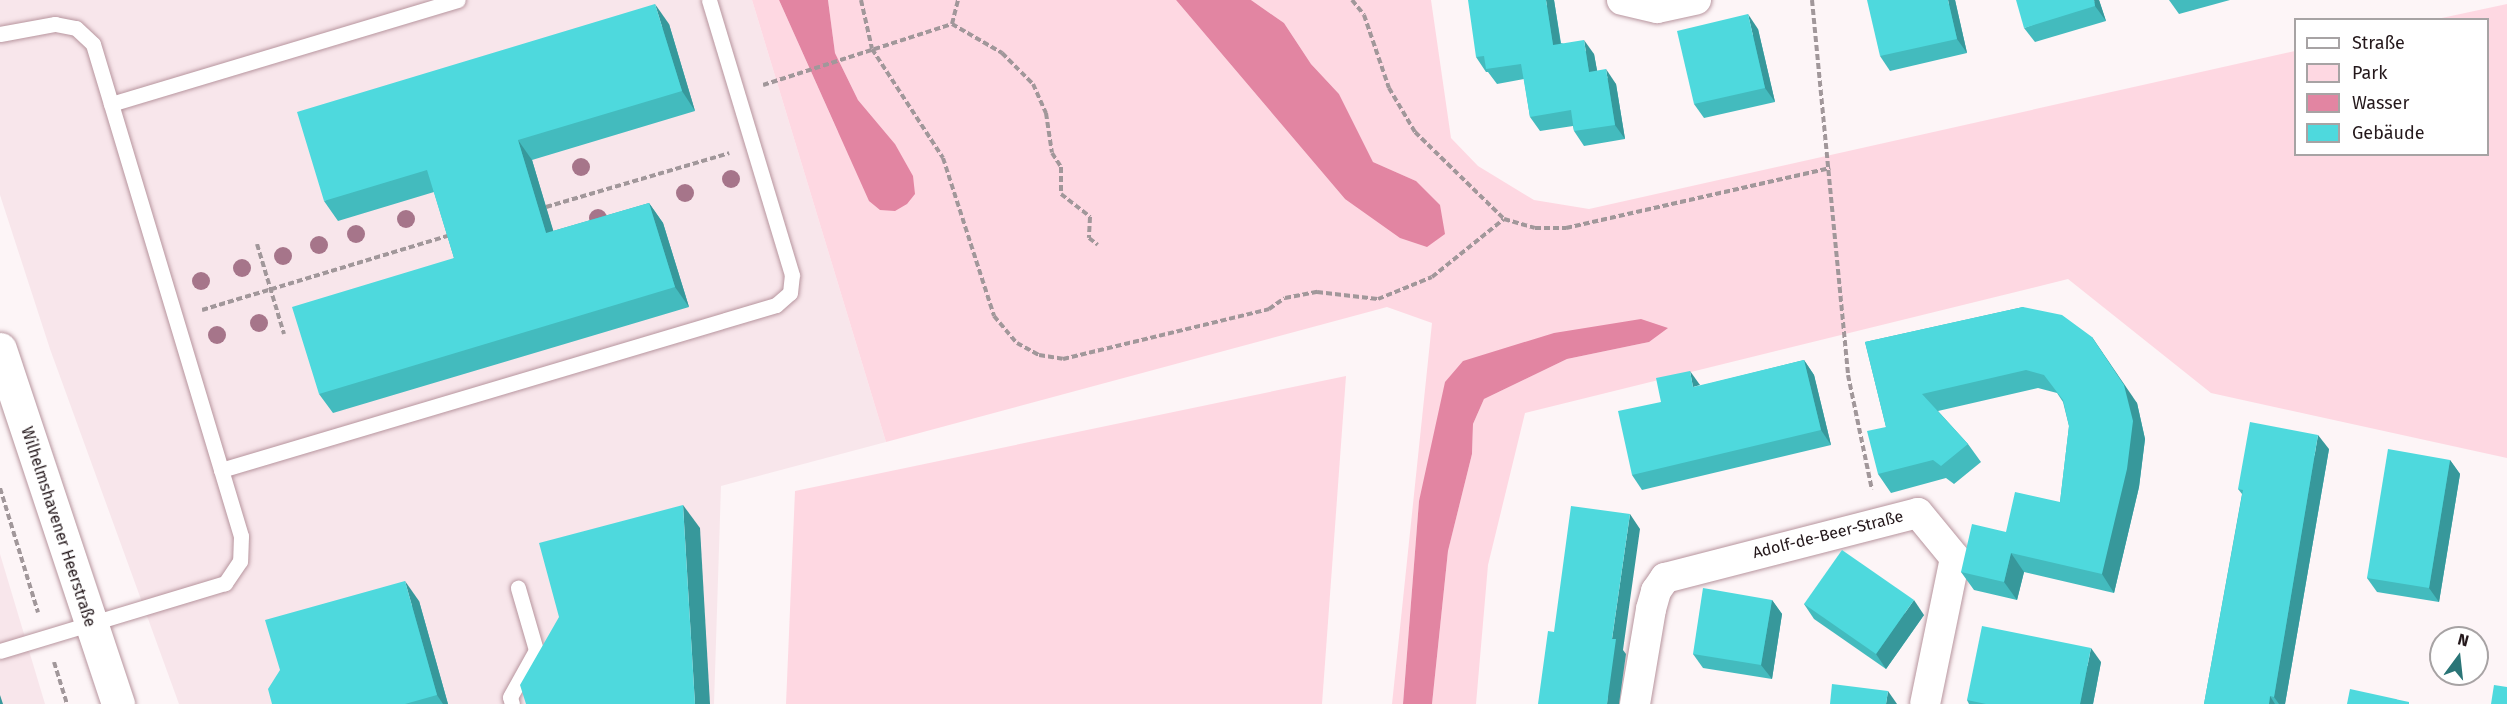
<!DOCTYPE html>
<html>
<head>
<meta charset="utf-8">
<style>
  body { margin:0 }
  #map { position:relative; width:2507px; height:704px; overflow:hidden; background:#fdf5f7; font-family:"Fira Sans",sans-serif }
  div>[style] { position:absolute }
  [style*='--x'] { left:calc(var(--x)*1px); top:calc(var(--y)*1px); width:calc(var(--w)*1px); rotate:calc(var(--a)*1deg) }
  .built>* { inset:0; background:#f8e6eb }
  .green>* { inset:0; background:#fed8e2 }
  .water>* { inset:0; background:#e285a2 }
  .path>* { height:4px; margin-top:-2px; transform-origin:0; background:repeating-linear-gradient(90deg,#a1979a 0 6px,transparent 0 9px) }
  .roads { filter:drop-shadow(0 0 2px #b7959e) drop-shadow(0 0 2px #b7959e) }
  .service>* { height:15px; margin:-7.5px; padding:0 7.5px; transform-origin:7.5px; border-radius:7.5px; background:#fff }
  .minor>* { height:30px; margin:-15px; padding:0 15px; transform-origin:15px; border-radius:15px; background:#fff }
  .tertiary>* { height:33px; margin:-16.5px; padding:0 16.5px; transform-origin:16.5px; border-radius:16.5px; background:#fff }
  .trees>* { width:18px; height:18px; margin:-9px; border-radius:50%; background:#a6758a }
  .wall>* { inset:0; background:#43bbbe }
  .shaded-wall>* { inset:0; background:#37989b }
  .building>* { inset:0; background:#4ed9dd }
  span { translate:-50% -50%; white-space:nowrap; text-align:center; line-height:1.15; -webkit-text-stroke:4.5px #fff; paint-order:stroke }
  .street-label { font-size:16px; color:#24181b }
  .legend { position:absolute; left:2294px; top:18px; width:195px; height:138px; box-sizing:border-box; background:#fff; border:2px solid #a7a3a4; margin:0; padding:8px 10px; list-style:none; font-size:18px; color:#24181b }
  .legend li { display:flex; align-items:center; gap:12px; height:30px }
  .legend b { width:30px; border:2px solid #a7a3a4 }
  .north { position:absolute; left:2429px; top:626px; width:60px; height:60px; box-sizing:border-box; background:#fff; border:2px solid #a7a3a4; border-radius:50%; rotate:15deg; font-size:16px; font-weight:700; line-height:24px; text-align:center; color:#24181b }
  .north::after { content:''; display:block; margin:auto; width:21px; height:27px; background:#2a7577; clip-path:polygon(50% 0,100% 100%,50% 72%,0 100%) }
</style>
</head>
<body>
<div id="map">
  <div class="built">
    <div style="clip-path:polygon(0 0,752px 0,886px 442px,721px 486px,714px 704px,179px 704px,50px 349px,0 195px)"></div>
    <div style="clip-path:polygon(0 554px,45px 704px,0 704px)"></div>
  </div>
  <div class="green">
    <div style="clip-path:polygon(752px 0,779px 0,838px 132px,895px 144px,858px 100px,835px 53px,828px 0,1176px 0,1345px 199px,1416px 181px,1373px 162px,1339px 94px,1311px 64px,1284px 23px,1251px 0,1431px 0,1451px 138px,1478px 166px,1534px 200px,1589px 209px,2295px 51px,2296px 154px,2488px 154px,2488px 20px,2437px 19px,2507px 4px,2507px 458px,2211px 393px,2068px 279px,1525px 413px,1488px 565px,1476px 704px,1432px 704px,1448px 551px,1472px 454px,1473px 424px,1484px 399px,1567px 359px,1649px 342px,1464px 361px,1419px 501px,1403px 704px,1392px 704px,1432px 323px,1387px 307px,886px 442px)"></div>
    <div style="clip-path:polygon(1346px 376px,1322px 704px,786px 704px,795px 491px)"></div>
  </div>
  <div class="water">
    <div style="clip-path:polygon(779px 0,828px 0,835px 53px,858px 100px,895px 144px,913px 176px,915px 194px,907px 204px,895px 211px,880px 210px,869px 201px)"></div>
    <div style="clip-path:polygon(1176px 0,1251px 0,1284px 23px,1311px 64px,1339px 94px,1373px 162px,1416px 181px,1440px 205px,1445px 234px,1427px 247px,1400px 238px,1345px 199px)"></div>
    <div style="clip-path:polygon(1641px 319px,1668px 328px,1649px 342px,1567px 359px,1484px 399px,1473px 424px,1472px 454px,1448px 551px,1432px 704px,1403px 704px,1419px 501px,1445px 382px,1463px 361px,1554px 333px)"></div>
  </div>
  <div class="path">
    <div style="--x:861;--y:0;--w:50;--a:77.3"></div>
    <div style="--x:872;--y:49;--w:130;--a:56.9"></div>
    <div style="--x:943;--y:158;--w:166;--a:72.1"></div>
    <div style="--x:994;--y:316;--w:35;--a:50"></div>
    <div style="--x:1017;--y:343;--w:25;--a:29"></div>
    <div style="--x:1039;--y:355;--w:24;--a:9"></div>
    <div style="--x:1063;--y:359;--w:212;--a:-13.6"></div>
    <div style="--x:1269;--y:309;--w:19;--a:-35"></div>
    <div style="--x:1285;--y:298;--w:33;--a:-11"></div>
    <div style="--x:1317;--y:292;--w:61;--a:6.5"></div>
    <div style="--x:1378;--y:299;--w:58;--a:-22.2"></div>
    <div style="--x:1432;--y:277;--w:92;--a:-38.9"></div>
    <div style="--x:1352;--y:0;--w:19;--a:51"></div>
    <div style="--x:1364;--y:15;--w:77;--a:71.1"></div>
    <div style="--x:1389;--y:88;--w:51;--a:59.4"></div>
    <div style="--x:1415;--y:132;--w:124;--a:44.3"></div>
    <div style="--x:1504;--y:219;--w:32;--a:16"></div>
    <div style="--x:1535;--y:228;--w:31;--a:0"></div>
    <div style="--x:1566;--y:228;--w:271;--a:-12.8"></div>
    <div style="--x:1812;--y:0;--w:377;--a:84.5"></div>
    <div style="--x:1848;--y:375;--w:117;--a:78.2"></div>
    <div style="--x:952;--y:24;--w:25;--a:-76"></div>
    <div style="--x:763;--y:85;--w:199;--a:-17.9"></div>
    <div style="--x:952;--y:24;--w:58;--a:30.1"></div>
    <div style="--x:1002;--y:53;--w:44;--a:45"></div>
    <div style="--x:1033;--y:84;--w:32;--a:66"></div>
    <div style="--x:1046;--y:113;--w:40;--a:81.5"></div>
    <div style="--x:1052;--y:153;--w:17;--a:57"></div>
    <div style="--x:1061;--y:167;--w:27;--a:90"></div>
    <div style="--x:1061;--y:194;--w:37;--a:38"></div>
    <div style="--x:1090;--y:217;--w:21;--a:93"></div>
    <div style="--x:1089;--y:238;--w:11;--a:38"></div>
    <div style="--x:546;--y:207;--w:191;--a:-16.4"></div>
    <div style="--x:257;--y:244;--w:94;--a:73.3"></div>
    <div style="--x:202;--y:310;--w:260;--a:-16.8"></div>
    <div style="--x:0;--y:488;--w:130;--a:73"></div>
    <div style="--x:54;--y:662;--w:44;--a:72.8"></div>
  </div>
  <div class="roads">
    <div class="service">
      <div style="--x:0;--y:34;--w:56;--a:-10.3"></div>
      <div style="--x:55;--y:24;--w:21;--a:11"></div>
      <div style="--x:76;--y:28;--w:23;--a:43"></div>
      <div style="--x:93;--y:44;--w:514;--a:73.26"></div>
      <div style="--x:241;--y:536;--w:25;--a:92"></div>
      <div style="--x:240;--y:561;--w:27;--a:124"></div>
      <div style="--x:225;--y:583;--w:235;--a:163.2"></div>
      <div style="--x:111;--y:104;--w:362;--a:-16.7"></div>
      <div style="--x:221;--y:470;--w:579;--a:-16.56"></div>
      <div style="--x:776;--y:305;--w:18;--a:-41"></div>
      <div style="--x:790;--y:293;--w:18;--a:-84"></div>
      <div style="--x:792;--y:275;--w:287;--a:-106.8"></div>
      <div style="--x:512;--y:704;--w:7;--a:-106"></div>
      <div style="--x:510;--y:697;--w:54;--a:-61"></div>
      <div style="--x:536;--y:650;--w:65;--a:-106.2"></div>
    </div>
    <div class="minor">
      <div style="--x:1622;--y:0;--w:36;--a:13"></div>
      <div style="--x:1657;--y:8;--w:40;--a:-12"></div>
      <div style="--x:1635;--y:704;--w:96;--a:-80.4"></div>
      <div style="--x:1651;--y:609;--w:19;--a:-74"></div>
      <div style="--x:1656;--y:591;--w:16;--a:-55"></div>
      <div style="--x:1665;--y:578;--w:261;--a:-14.4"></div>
      <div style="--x:1918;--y:513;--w:58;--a:50.6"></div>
      <div style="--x:1955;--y:558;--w:149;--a:101.6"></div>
    </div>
    <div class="tertiary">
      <div style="--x:0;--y:349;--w:374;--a:71.6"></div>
    </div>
  </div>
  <div class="trees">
    <div style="left:581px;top:167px"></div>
    <div style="left:731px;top:179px"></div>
    <div style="left:685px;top:193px"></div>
    <div style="left:598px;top:218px"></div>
    <div style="left:406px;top:219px"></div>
    <div style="left:356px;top:234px"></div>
    <div style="left:319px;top:245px"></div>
    <div style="left:283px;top:256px"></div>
    <div style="left:242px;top:268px"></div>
    <div style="left:201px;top:281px"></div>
    <div style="left:259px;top:323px"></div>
    <div style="left:217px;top:335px"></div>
  </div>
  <div class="wall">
    <div style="clip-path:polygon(1554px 0,1561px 43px,1594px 54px,1597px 71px,1616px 84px,1625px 139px,1584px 146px,1574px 131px,1573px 126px,1540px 131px,1530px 117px,1524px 79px,1497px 84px,1488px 72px,1486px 72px,1476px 57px)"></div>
    <div style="clip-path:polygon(1955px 0,1967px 53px,1890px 71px,1880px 56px)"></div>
    <div style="clip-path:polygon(2099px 0,2106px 21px,2035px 42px,2024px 28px)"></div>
    <div style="clip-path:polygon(2169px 0,2230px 0,2179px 14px)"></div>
    <div style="clip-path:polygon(669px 24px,695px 111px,532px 160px,553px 231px,649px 203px,663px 223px,689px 307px,333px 413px,319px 394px,454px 258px,434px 192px,338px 221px,324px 201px)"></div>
    <div style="clip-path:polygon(1758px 29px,1775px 102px,1704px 118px,1694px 104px)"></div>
    <div style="clip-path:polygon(2023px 307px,2137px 403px,2145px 439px,2139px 487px,2114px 593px,2024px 572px,2017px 600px,1974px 590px,1961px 572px,2006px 532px,2060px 502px,2069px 426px,2063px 402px,2057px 393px,2038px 388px,1938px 411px,1968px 444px,1981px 462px,1954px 484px,1946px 478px,1891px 493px,1878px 474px,1886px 427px,1865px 342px)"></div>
    <div style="clip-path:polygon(1804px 360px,1814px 375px,1831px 445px,1642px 490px,1632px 475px,1661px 402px,1700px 386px)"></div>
    <div style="clip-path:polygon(2329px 449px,2285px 704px,2204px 704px,2242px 494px,2238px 489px)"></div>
    <div style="clip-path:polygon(2450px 460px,2460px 474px,2439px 602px,2377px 592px,2367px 578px)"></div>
    <div style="clip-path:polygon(1772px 600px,1782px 614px,1772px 679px,1703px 668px,1693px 654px)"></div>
    <div style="clip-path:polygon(419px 601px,448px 704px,272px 704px)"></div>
    <div style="clip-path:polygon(1804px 604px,1924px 615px,1886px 669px,1814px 619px)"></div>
    <div style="clip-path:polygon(2101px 662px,2093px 704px,1969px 704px,1967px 700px)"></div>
  </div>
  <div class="shaded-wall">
    <div style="clip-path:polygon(1546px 0,1554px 0,1563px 59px,1553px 45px)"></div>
    <div style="clip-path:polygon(1948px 0,1955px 0,1967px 53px,1957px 39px)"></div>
    <div style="clip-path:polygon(2094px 0,2099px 0,2106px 21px,2095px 6px)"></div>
    <div style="clip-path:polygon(655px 4px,669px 24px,695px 111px,682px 91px)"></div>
    <div style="clip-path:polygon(1748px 14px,1758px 29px,1775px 102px,1765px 88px)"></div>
    <div style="clip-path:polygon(1584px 40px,1594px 54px,1600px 86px,1589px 72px)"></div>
    <div style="clip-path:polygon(1606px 69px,1616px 84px,1625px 139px,1615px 125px)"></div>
    <div style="clip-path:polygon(518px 140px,532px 160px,560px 253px,546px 233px)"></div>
    <div style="clip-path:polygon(649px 203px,663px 223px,689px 307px,675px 287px)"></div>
    <div style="clip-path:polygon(2092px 337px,2137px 403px,2145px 439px,2139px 487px,2114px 593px,2102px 574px)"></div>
    <div style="clip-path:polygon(1804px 360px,1814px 375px,1831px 445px,1821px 430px)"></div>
    <div style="clip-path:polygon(1690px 371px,1700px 385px,1693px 387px)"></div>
    <div style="clip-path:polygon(2318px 435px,2329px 449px,2285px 704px,2279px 704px,2274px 697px)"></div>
    <div style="clip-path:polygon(2450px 460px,2460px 474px,2439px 602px,2429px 588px)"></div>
    <div style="clip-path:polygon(683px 505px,700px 528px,710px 704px,695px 704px)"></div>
    <div style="clip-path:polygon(1630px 514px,1640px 529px,1623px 650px,1626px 654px,1619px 704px,1607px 704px,1612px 639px)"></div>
    <div style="clip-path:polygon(2011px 553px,2024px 572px,2017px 600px,2004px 582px)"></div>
    <div style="clip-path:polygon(405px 581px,419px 601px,448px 704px,443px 704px,437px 695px)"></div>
    <div style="clip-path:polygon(1772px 600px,1782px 614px,1772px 679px,1761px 665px)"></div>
    <div style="clip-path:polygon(1914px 600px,1924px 615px,1886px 669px,1876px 654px)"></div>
    <div style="clip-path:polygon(2091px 648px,2101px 662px,2093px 704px,2080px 704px)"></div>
    <div style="clip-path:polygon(1888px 691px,1897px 704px,1886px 704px)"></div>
    <div style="clip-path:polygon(0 695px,3px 704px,0 704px)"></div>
    <div style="clip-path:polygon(2270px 696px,2275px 704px,2269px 704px)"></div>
  </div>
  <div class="building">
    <div style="clip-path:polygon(1468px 0,1546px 0,1553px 45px,1584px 40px,1589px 72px,1606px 69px,1615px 125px,1574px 131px,1571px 110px,1530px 117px,1521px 64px,1486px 69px,1484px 56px,1476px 57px)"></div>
    <div style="clip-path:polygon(1867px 0,1948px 0,1957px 39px,1880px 56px)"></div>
    <div style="clip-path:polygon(2016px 0,2094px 0,2095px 6px,2024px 28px)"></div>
    <div style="clip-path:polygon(655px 4px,682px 91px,518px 140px,546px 233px,649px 203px,675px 287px,319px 394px,292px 307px,454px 258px,427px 170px,324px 201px,297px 112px)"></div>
    <div style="clip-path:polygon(1748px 14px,1765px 88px,1694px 104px,1677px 31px)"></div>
    <div style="clip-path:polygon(2023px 307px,2062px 315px,2092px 337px,2124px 385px,2133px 421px,2127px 469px,2102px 574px,2011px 553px,2004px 582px,1961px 572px,1972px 524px,2006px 532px,2015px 492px,2060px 502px,2069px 426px,2063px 400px,2044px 375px,2026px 370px,1922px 394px,1968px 444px,1941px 466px,1933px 460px,1878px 474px,1867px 431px,1886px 427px,1865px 342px)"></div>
    <div style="clip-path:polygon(1804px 360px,1821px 430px,1632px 475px,1618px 411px,1661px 402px,1656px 378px,1690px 371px,1693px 387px)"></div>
    <div style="clip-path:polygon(2250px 422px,2318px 435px,2274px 697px,2270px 696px,2269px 704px,2204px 704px,2243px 490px,2238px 489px)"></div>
    <div style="clip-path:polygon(2388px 449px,2450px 460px,2429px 588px,2367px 578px)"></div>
    <div style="clip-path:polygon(683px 505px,695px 704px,526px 704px,520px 685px,559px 617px,539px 543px)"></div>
    <div style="clip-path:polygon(1571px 506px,1630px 514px,1612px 639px,1616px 639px,1607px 704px,1538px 704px,1548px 631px,1554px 632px)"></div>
    <div style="clip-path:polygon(1842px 550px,1914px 600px,1876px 654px,1804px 604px)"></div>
    <div style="clip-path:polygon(405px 581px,437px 695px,405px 704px,272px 704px,268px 689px,280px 670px,265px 620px)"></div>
    <div style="clip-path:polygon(1703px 588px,1772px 600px,1761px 665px,1693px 654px)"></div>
    <div style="clip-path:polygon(1982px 626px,2091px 648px,2080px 704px,1986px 704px,1967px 700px)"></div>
    <div style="clip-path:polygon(1832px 684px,1888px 691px,1886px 704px,1830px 704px)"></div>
    <div style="clip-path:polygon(2494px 685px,2507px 687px,2507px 704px,2491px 704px)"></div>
    <div style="clip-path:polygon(2350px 689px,2409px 702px,2409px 704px,2347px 704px)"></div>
  </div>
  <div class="street-label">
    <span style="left:58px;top:527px;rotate:72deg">Wilhelmshavener Heerstraße</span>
    <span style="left:1828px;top:535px;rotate:-14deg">Adolf-de-Beer-Straße</span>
  </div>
  <ul class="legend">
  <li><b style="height:8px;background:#fff"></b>Straße</li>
  <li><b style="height:16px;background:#fed8e2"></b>Park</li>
  <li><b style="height:16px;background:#e285a2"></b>Wasser</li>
  <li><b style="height:16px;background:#4ed9dd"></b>Gebäude</li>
  </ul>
  <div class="north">N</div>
</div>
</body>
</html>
